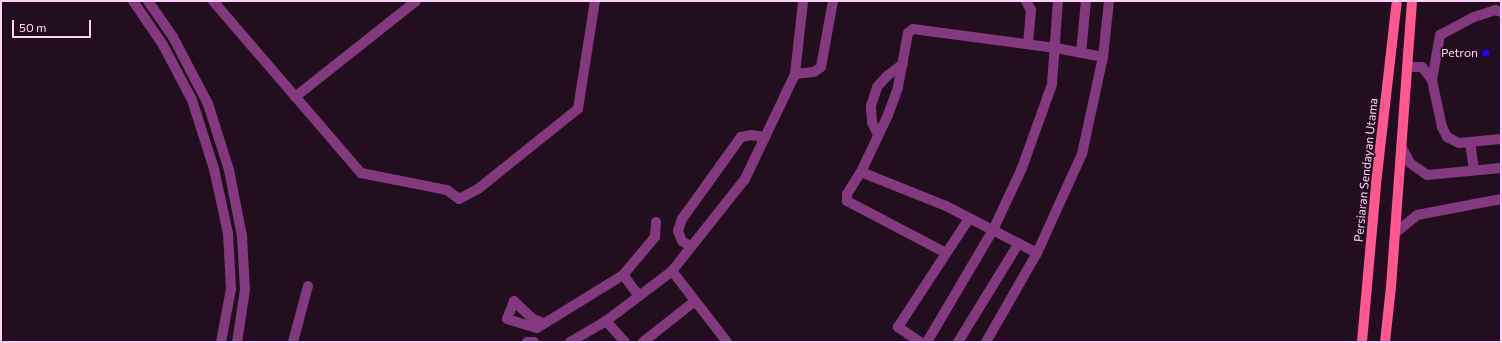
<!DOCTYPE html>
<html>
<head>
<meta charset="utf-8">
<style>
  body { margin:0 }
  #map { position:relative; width:1502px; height:343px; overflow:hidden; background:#230e1f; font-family:Commissioner,sans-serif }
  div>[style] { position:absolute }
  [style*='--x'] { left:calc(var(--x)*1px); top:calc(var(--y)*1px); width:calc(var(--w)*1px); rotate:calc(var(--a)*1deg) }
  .minor>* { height:10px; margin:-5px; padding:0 5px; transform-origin:5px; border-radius:5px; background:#82397d }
  .major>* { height:10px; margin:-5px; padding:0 5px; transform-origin:5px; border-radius:5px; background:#ff578f }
  .dots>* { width:11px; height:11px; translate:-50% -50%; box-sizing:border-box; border:2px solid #230e1f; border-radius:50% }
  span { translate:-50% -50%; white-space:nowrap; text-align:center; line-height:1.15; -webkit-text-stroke:3px #230e1f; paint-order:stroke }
  .poi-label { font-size:12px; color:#ffd0f8 }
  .right { translate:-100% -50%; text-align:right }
  .street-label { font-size:12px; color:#ffd0f8 }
  .frame { position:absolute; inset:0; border:2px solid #ffd0f8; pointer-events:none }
  .scale { position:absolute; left:12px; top:20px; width:79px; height:18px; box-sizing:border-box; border:2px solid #ffd0f8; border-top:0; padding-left:5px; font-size:12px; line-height:14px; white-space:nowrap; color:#ffd0f8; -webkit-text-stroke:3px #230e1f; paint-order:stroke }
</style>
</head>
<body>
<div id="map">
  <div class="minor">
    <div style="--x:133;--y:1;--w:53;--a:55.7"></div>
    <div style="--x:163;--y:45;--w:62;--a:62.2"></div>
    <div style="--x:192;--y:100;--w:72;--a:72.3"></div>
    <div style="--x:214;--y:169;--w:66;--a:77.7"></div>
    <div style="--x:228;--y:233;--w:56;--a:86.9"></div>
    <div style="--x:231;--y:289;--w:54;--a:100.7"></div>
    <div style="--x:148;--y:1;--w:44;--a:55.2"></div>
    <div style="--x:173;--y:37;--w:76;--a:62.4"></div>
    <div style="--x:208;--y:104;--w:69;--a:72.3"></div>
    <div style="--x:229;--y:170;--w:67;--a:78.9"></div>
    <div style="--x:242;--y:236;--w:54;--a:86.8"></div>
    <div style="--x:245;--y:290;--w:53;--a:98.7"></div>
    <div style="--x:213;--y:1;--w:227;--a:49.3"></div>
    <div style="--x:361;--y:173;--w:88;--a:11.2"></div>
    <div style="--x:447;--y:190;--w:15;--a:37"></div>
    <div style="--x:459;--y:199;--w:21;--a:-28"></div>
    <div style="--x:478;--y:189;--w:128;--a:-38.7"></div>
    <div style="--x:578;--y:109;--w:109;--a:-81.1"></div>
    <div style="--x:1026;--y:1;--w:10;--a:61"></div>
    <div style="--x:1031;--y:10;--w:34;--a:95"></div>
    <div style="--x:1081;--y:53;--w:52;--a:-84.5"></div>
    <div style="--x:1407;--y:67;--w:15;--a:0"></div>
    <div style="--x:1422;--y:67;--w:16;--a:52"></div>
    <div style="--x:1432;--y:80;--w:48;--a:78"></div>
    <div style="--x:1442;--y:127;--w:11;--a:63"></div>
    <div style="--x:1447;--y:137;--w:13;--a:27"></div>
    <div style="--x:1459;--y:143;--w:42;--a:-5.4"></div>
    <div style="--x:795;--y:74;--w:19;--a:-6"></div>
    <div style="--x:814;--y:72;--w:9;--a:-36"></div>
    <div style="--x:821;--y:67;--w:67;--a:-79.7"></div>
    <div style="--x:1432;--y:80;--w:46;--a:-79.9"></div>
    <div style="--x:1440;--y:35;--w:38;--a:-28"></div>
    <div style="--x:1474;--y:17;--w:22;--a:-18"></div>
    <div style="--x:1495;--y:10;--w:6;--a:18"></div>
    <div style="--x:295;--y:97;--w:154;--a:-38.4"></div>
    <div style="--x:878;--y:135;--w:14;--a:-115"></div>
    <div style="--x:872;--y:122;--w:16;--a:-94"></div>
    <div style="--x:871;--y:106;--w:20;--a:-72"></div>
    <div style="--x:877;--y:87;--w:15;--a:-48"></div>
    <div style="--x:887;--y:76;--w:20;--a:-37"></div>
    <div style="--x:1470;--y:142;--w:28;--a:82"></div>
    <div style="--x:1401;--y:146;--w:19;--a:62"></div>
    <div style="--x:1410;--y:163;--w:21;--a:35"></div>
    <div style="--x:1427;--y:175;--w:74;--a:-5.4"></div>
    <div style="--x:861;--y:172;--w:92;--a:21.8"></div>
    <div style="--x:946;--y:206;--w:102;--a:27.3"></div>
    <div style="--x:1037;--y:253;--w:109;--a:-65.6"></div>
    <div style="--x:1082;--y:154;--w:99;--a:-77.8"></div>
    <div style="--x:1103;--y:57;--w:56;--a:-83.9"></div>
    <div style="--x:1395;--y:233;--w:28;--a:-39"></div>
    <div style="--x:1417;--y:215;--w:86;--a:-10.8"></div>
    <div style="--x:690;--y:246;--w:9;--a:-148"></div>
    <div style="--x:682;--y:241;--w:11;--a:-112"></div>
    <div style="--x:678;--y:231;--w:13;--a:-72"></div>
    <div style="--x:682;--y:219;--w:101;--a:-54.3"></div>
    <div style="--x:741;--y:137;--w:10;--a:-11"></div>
    <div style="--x:751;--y:135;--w:14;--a:8"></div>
    <div style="--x:946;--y:253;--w:112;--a:-152.3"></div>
    <div style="--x:847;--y:201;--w:7;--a:-90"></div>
    <div style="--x:847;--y:194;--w:26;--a:-58"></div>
    <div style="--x:861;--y:172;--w:63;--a:-64.7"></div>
    <div style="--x:888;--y:115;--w:30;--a:-70"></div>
    <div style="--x:898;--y:87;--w:55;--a:-79.5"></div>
    <div style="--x:908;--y:33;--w:6;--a:-39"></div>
    <div style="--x:913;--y:29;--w:144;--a:7.6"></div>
    <div style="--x:1056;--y:48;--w:48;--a:10.8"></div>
    <div style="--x:672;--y:271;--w:90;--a:52.2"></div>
    <div style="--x:639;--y:296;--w:26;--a:-127"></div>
    <div style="--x:623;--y:275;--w:50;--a:-49.9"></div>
    <div style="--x:655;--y:237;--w:15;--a:-86"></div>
    <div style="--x:606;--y:321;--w:28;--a:48"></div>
    <div style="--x:543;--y:323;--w:11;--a:-158"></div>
    <div style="--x:533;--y:319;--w:26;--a:-137"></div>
    <div style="--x:514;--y:301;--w:19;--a:111"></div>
    <div style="--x:507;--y:319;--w:31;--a:17"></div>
    <div style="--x:537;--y:328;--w:101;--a:-31.6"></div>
    <div style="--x:293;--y:342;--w:58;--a:-75"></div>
    <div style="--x:527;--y:342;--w:7;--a:0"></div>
    <div style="--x:570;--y:342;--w:42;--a:-30.3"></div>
    <div style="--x:606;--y:321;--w:83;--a:-37.1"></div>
    <div style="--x:672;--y:271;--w:117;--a:-51.6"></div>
    <div style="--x:745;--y:179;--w:116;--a:-64.5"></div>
    <div style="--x:795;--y:74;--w:73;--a:-83.7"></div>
    <div style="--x:643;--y:342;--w:66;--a:-38.3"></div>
    <div style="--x:920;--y:342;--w:27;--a:-146"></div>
    <div style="--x:898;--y:327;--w:128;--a:-56.8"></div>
    <div style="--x:927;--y:342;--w:130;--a:-59.5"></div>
    <div style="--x:993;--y:230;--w:68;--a:-64.9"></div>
    <div style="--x:1022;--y:168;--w:89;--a:-70.3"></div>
    <div style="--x:1052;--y:84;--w:83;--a:-85.9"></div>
    <div style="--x:958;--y:342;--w:116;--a:-58.4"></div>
    <div style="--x:986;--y:342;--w:103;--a:-60.2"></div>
  </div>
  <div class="major">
    <div style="--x:1362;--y:342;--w:159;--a:-84.9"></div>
    <div style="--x:1376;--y:184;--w:184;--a:-83.5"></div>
    <div style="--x:1385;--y:342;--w:55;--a:-83.8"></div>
    <div style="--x:1391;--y:287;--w:287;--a:-85.8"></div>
  </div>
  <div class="dots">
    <div style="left:1486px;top:53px;background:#2300fb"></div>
  </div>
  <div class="poi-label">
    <span class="right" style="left:1478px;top:53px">Petron</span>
  </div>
  <div class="street-label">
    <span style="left:1366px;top:170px;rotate:-84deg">Persiaran Sendayan Utama</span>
  </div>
  <div class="frame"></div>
  <div class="scale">50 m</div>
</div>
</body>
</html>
